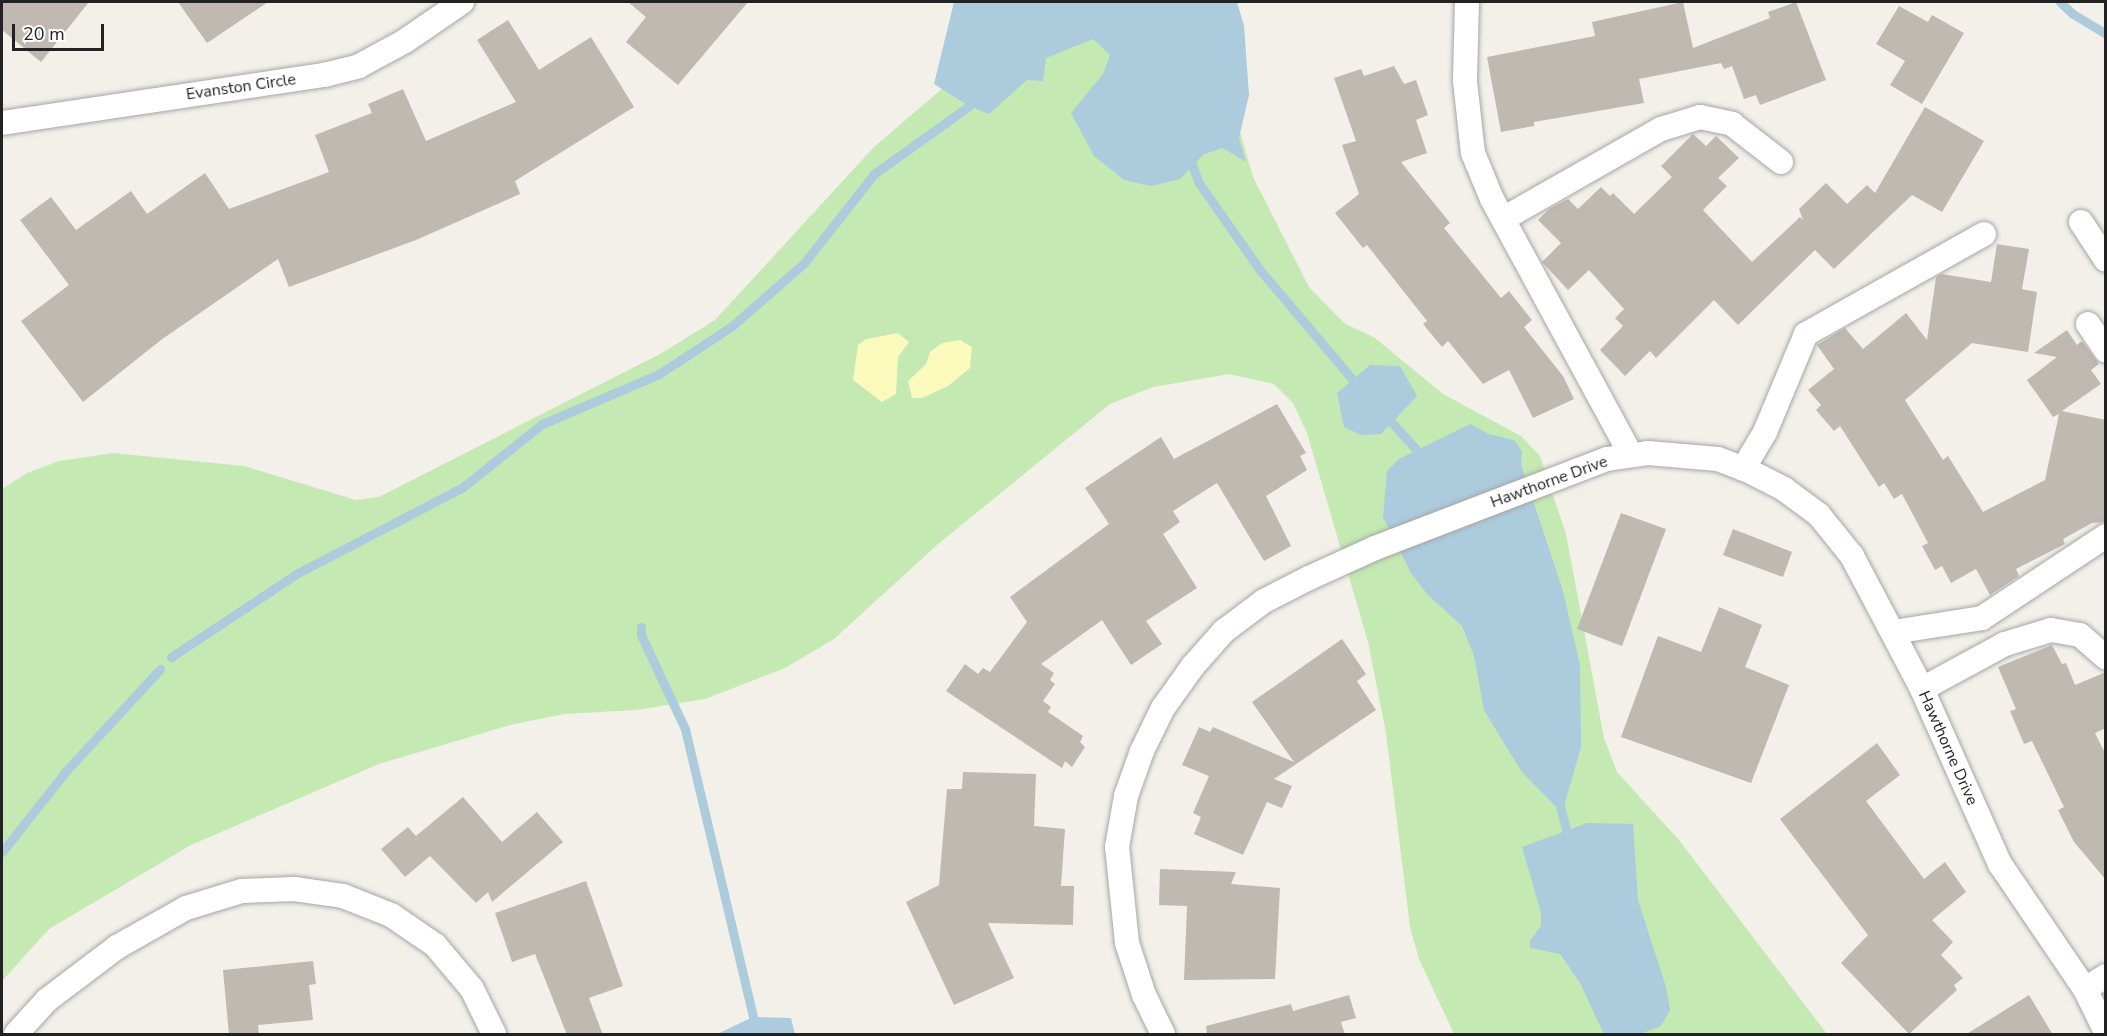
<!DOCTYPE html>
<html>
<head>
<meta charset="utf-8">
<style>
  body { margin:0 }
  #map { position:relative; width:2107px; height:1036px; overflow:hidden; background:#f2f0e9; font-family:"Nunito Sans",sans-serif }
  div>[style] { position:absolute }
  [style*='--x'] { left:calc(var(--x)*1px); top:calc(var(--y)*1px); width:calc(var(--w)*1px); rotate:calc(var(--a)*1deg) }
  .grass>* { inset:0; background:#c5e9b2 }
  .sand>* { inset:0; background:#fcf9bc }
  .water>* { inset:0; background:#accbdd }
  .stream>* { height:9px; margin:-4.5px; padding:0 4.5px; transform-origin:4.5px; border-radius:4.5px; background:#accbdd }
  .building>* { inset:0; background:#bfb9b2 }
  .roads { filter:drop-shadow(0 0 2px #a6a6a6) drop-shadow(0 0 2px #a6a6a6) }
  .minor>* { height:24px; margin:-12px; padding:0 12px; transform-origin:12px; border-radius:12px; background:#fff }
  span { translate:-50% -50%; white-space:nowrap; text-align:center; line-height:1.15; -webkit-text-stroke:6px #fff; paint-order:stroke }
  .street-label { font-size:16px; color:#222 }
  .frame { position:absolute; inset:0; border:3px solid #222; pointer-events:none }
  .scale { position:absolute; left:12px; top:24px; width:92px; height:27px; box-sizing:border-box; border:3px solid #222; border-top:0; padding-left:8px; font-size:18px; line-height:21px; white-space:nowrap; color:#222; -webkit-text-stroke:4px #fff; paint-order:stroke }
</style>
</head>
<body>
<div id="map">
  <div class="grass">
    <div style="clip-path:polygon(1177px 2px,1229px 93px,1253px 177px,1309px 287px,1344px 323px,1375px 338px,1443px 394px,1521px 436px,1540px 456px,1566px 534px,1604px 738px,1617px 772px,1679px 840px,1827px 1034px,1454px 1034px,1419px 959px,1410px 927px,1386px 733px,1368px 642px,1307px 433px,1293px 403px,1274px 384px,1229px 374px,1153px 387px,1110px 404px,937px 545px,834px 639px,785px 668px,705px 699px,636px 710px,564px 714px,510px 725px,379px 764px,191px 845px,49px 929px,2px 981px,2px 489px,27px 473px,59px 461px,113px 453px,244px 466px,356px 500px,379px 497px,662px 353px,715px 320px,874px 147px,971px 64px)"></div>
  </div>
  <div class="sand">
    <div style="clip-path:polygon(898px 333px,909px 342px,898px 357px,896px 394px,882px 402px,853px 380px,858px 345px,866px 339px)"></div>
    <div style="clip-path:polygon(960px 340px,972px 347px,970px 368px,948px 386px,922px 398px,912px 398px,908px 381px,926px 364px,930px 352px,942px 343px)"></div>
  </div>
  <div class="water">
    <div style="clip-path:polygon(954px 2px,1237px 2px,1244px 26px,1249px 95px,1239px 138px,1246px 162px,1223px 148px,1204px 154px,1180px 179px,1151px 186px,1124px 180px,1094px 156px,1071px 113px,1103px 74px,1110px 55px,1093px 39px,1046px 58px,1043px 81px,1027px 80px,989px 114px,969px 106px,934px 84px)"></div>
    <div style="clip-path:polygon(1370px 365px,1400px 366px,1417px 396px,1381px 434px,1361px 435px,1344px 427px,1337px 393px)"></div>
    <div style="clip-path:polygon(1470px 424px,1489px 434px,1514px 440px,1522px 451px,1521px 464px,1563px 591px,1580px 665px,1581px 747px,1562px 813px,1522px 772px,1502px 740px,1484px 710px,1474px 656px,1462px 626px,1428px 595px,1411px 573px,1383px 517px,1387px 471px,1399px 459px)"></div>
    <div style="clip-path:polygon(1587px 823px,1633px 824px,1638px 900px,1666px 987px,1670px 1010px,1661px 1026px,1640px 1034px,1604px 1034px,1580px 983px,1560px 954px,1530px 948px,1530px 941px,1541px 926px,1541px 913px,1522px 847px)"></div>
    <div style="clip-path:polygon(753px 1017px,791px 1018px,795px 1034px,717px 1034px)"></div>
  </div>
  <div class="stream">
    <div style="--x:2060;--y:2;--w:18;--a:43"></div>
    <div style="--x:2073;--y:14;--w:39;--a:31"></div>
    <div style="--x:1189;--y:156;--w:29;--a:70"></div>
    <div style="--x:1199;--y:183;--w:106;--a:55"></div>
    <div style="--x:1260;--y:270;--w:153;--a:49.8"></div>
    <div style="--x:1385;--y:415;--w:58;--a:47.8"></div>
    <div style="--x:641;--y:627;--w:8;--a:90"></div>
    <div style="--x:641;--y:635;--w:104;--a:64.9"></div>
    <div style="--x:685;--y:729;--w:296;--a:76.7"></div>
    <div style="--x:171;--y:657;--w:152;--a:-33.5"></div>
    <div style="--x:298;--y:573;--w:186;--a:-27.5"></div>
    <div style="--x:463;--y:487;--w:101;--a:-38.6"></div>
    <div style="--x:542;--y:424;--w:127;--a:-23.1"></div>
    <div style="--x:659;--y:374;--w:87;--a:-33.3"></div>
    <div style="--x:732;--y:326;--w:96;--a:-41.2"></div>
    <div style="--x:804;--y:263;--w:113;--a:-51.8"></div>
    <div style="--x:874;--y:174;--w:117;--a:-35.6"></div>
    <div style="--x:1559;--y:802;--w:40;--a:75.6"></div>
    <div style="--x:2;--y:852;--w:103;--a:-51.7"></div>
    <div style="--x:66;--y:771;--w:139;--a:-47.3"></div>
  </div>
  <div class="building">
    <div style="clip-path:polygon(2px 2px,89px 2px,41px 62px,2px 30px)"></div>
    <div style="clip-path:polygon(178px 2px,268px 2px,207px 43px)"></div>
    <div style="clip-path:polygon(628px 2px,748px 2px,678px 85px,626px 42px,646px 17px)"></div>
    <div style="clip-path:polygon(1683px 2px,1693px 48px,1770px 18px,1768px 12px,1796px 2px,1826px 80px,1760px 105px,1756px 95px,1744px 99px,1732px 66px,1724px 69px,1721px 63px,1639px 79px,1644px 103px,1534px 122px,1534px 126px,1501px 132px,1487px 57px,1595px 36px,1592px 22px)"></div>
    <div style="clip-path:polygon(1899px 6px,1928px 22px,1932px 15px,1964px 33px,1922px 104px,1890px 85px,1905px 61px,1876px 44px)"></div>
    <div style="clip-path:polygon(508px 20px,539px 70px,591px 37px,634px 107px,515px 181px,520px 194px,416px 240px,289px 287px,278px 259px,161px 340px,83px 402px,21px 321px,69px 285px,20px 220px,51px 197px,76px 230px,131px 191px,147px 214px,205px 173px,229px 209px,329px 172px,315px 135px,372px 113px,368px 104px,403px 89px,426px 141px,516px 102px,477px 40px)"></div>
    <div style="clip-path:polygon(1394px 66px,1404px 84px,1416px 80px,1428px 115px,1416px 120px,1427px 153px,1401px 162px,1450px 223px,1444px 228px,1501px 298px,1509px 291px,1532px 320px,1524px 327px,1563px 376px,1574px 399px,1533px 418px,1509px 370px,1483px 384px,1448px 341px,1442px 347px,1423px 324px,1427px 321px,1367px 245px,1363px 248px,1335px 213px,1359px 194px,1342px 145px,1356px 141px,1334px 78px,1361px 69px,1364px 76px)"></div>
    <div style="clip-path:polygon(1925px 107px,1984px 141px,1942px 212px,1912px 195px,1834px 269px,1815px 250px,1738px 325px,1714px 300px,1656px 358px,1650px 351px,1625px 376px,1600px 350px,1623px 326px,1615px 318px,1624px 309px,1589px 270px,1568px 290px,1542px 262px,1561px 243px,1538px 220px,1549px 209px,1568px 199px,1578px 209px,1601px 187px,1610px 196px,1613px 193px,1634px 214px,1672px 177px,1661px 166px,1693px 134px,1706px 146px,1716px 136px,1739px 158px,1718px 178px,1727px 186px,1703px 210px,1752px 262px,1800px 217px,1803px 220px,1799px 209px,1826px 183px,1847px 204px,1867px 185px,1875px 193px)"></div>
    <div style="clip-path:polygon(1997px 244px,2029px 249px,2022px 289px,2037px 292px,2028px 352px,1972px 343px,1905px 400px,1943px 460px,1948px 456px,1983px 512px,2045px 480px,2059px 414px,2053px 417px,2027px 380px,2057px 357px,2034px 353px,2067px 330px,2077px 345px,2082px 341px,2099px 364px,2091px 370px,2101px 384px,2062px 411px,2106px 420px,2106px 522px,2092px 523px,2063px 539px,2065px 544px,2016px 569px,2019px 576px,1990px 595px,1976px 569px,1951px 583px,1942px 566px,1935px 570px,1922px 546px,1928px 543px,1902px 494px,1894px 499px,1884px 483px,1879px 487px,1840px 426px,1834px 431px,1816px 410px,1821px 405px,1808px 390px,1834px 369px,1817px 345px,1845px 328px,1863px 349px,1906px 313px,1927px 340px,1936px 277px,1942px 274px,1991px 282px)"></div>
    <div style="clip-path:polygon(1277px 404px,1306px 453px,1300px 456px,1307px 470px,1266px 496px,1291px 546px,1264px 561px,1217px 483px,1173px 511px,1180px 522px,1163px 534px,1197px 588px,1146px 621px,1162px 644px,1131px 665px,1102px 620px,1041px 664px,1054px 673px,1050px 680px,1055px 684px,1043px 701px,1051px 707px,1048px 712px,1083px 736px,1080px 742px,1085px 747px,1072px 767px,1065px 761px,1062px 768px,946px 691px,965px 664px,978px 674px,983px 668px,990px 672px,1027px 622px,1010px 597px,1109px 524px,1085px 488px,1161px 437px,1174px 459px)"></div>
    <div style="clip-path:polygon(1621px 513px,1666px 529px,1622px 646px,1577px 629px)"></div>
    <div style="clip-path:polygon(1733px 529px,1792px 552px,1783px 577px,1723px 555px)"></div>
    <div style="clip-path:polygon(1719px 607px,1762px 625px,1745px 667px,1789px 685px,1751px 783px,1621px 737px,1658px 636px,1701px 652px)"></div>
    <div style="clip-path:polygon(1342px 639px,1366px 674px,1357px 681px,1376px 710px,1274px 779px,1292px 786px,1282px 808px,1267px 802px,1243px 855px,1194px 834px,1201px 817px,1193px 813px,1209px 776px,1182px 765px,1199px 727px,1210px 732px,1213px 727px,1294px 762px,1252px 702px)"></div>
    <div style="clip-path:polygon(2052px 645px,2062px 664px,2066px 663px,2075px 685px,2106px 672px,2106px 728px,2095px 733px,2106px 755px,2106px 880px,2074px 842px,2058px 810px,2064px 807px,2032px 741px,2024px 744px,2010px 711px,2016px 709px,1998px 667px)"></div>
    <div style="clip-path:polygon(1877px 743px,1900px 775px,1866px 801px,1924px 879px,1945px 862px,1966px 892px,1932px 920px,1953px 942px,1941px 955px,1963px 978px,1954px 985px,1957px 990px,1909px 1034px,1841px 963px,1868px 935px,1780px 819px)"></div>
    <div style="clip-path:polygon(963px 772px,1036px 774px,1034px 826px,1065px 829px,1061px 886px,1074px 886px,1073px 925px,988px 923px,1014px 978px,954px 1005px,906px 902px,939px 885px,947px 789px,962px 789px)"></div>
    <div style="clip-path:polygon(463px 797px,502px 842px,537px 812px,563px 842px,492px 902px,488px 892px,476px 903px,430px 856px,405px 877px,381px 849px,408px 827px,416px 836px)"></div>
    <div style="clip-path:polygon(1160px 869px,1236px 872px,1231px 884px,1280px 888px,1275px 979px,1184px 980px,1187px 906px,1159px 905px)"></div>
    <div style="clip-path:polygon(586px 881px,623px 986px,589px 998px,603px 1035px,567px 1035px,535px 954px,512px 962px,495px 913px)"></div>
    <div style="clip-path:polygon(313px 961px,316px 984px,309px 985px,313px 1020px,258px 1025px,259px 1035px,229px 1035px,223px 970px)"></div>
    <div style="clip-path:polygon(1349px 995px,1356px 1018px,1341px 1022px,1345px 1035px,1207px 1035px,1206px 1026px,1291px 1004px,1293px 1011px)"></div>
    <div style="clip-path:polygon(2029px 995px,2053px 1035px,1965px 1035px)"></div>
  </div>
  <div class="roads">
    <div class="minor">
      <div style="--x:1467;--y:2;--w:79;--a:91.5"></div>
      <div style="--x:1465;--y:81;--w:72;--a:83.7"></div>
      <div style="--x:1473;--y:153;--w:50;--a:67.6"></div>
      <div style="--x:1492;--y:199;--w:291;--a:61.5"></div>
      <div style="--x:2;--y:123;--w:326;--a:-8.5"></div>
      <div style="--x:324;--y:75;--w:36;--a:-14"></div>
      <div style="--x:359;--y:66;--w:52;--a:-28.5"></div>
      <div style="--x:405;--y:41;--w:69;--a:-34.4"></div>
      <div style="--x:1503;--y:219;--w:182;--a:-29.7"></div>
      <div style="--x:1661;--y:129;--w:41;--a:-17.1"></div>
      <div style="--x:1700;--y:117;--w:33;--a:12"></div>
      <div style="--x:1732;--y:124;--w:62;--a:37.8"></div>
      <div style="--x:2081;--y:222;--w:45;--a:56.7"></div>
      <div style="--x:2088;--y:324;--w:32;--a:56"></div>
      <div style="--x:1743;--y:469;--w:43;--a:-59.3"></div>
      <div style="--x:1765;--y:432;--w:106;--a:-67.3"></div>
      <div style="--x:1806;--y:334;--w:204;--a:-29.3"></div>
      <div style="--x:1893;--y:632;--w:90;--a:-8.9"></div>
      <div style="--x:1982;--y:618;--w:149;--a:-33.5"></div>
      <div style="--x:1922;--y:689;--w:94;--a:-28.5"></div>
      <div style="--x:2005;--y:644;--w:48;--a:-16.9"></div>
      <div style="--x:2051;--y:630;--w:29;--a:10"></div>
      <div style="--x:2080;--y:635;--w:35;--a:41"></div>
      <div style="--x:2085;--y:989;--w:25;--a:-32"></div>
      <div style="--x:16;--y:1034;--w:46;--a:-47.6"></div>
      <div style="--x:47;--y:1000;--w:88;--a:-37.1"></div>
      <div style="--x:117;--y:947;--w:79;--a:-29.5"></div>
      <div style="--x:186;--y:908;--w:59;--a:-16.9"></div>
      <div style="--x:242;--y:891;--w:52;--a:-2.2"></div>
      <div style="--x:294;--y:889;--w:49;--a:8.1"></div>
      <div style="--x:343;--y:896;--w:52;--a:21.6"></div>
      <div style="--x:391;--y:915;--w:53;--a:34.3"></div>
      <div style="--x:435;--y:945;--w:57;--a:49.9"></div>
      <div style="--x:472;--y:989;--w:50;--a:63.9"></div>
      <div style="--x:1163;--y:1034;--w:43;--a:-116"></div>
      <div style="--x:1144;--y:995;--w:55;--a:-108.1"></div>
      <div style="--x:1127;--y:943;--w:97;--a:-95.9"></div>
      <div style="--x:1117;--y:847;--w:52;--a:-80"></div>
      <div style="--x:1126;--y:796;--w:48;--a:-70.4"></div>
      <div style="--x:1142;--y:751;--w:48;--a:-64"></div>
      <div style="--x:1163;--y:708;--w:52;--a:-54.5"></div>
      <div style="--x:1193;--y:666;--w:47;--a:-48.5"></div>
      <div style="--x:1224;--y:631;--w:50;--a:-36.9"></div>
      <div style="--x:1264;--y:601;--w:51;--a:-27.1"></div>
      <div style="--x:1309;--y:578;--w:72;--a:-24.4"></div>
      <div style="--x:1375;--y:548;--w:248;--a:-21"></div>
      <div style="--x:1607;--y:459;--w:41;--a:-8.3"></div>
      <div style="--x:1648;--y:453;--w:70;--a:4.9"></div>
      <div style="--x:1718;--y:459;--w:33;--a:21"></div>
      <div style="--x:1749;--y:471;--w:39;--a:27"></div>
      <div style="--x:1784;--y:489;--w:44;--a:36.6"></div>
      <div style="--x:1819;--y:515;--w:53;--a:51.2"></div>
      <div style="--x:1852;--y:556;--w:150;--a:62.2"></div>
      <div style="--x:1922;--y:689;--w:192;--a:66"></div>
      <div style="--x:2000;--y:864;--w:151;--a:55.8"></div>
      <div style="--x:2085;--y:989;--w:48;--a:64"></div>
    </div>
  </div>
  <div class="street-label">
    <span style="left:241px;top:87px;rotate:-8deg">Evanston Circle</span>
    <span style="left:1549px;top:482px;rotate:-20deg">Hawthorne Drive</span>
    <span style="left:1948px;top:748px;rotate:66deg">Hawthorne Drive</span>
  </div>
  <div class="frame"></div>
  <div class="scale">20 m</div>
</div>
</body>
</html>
